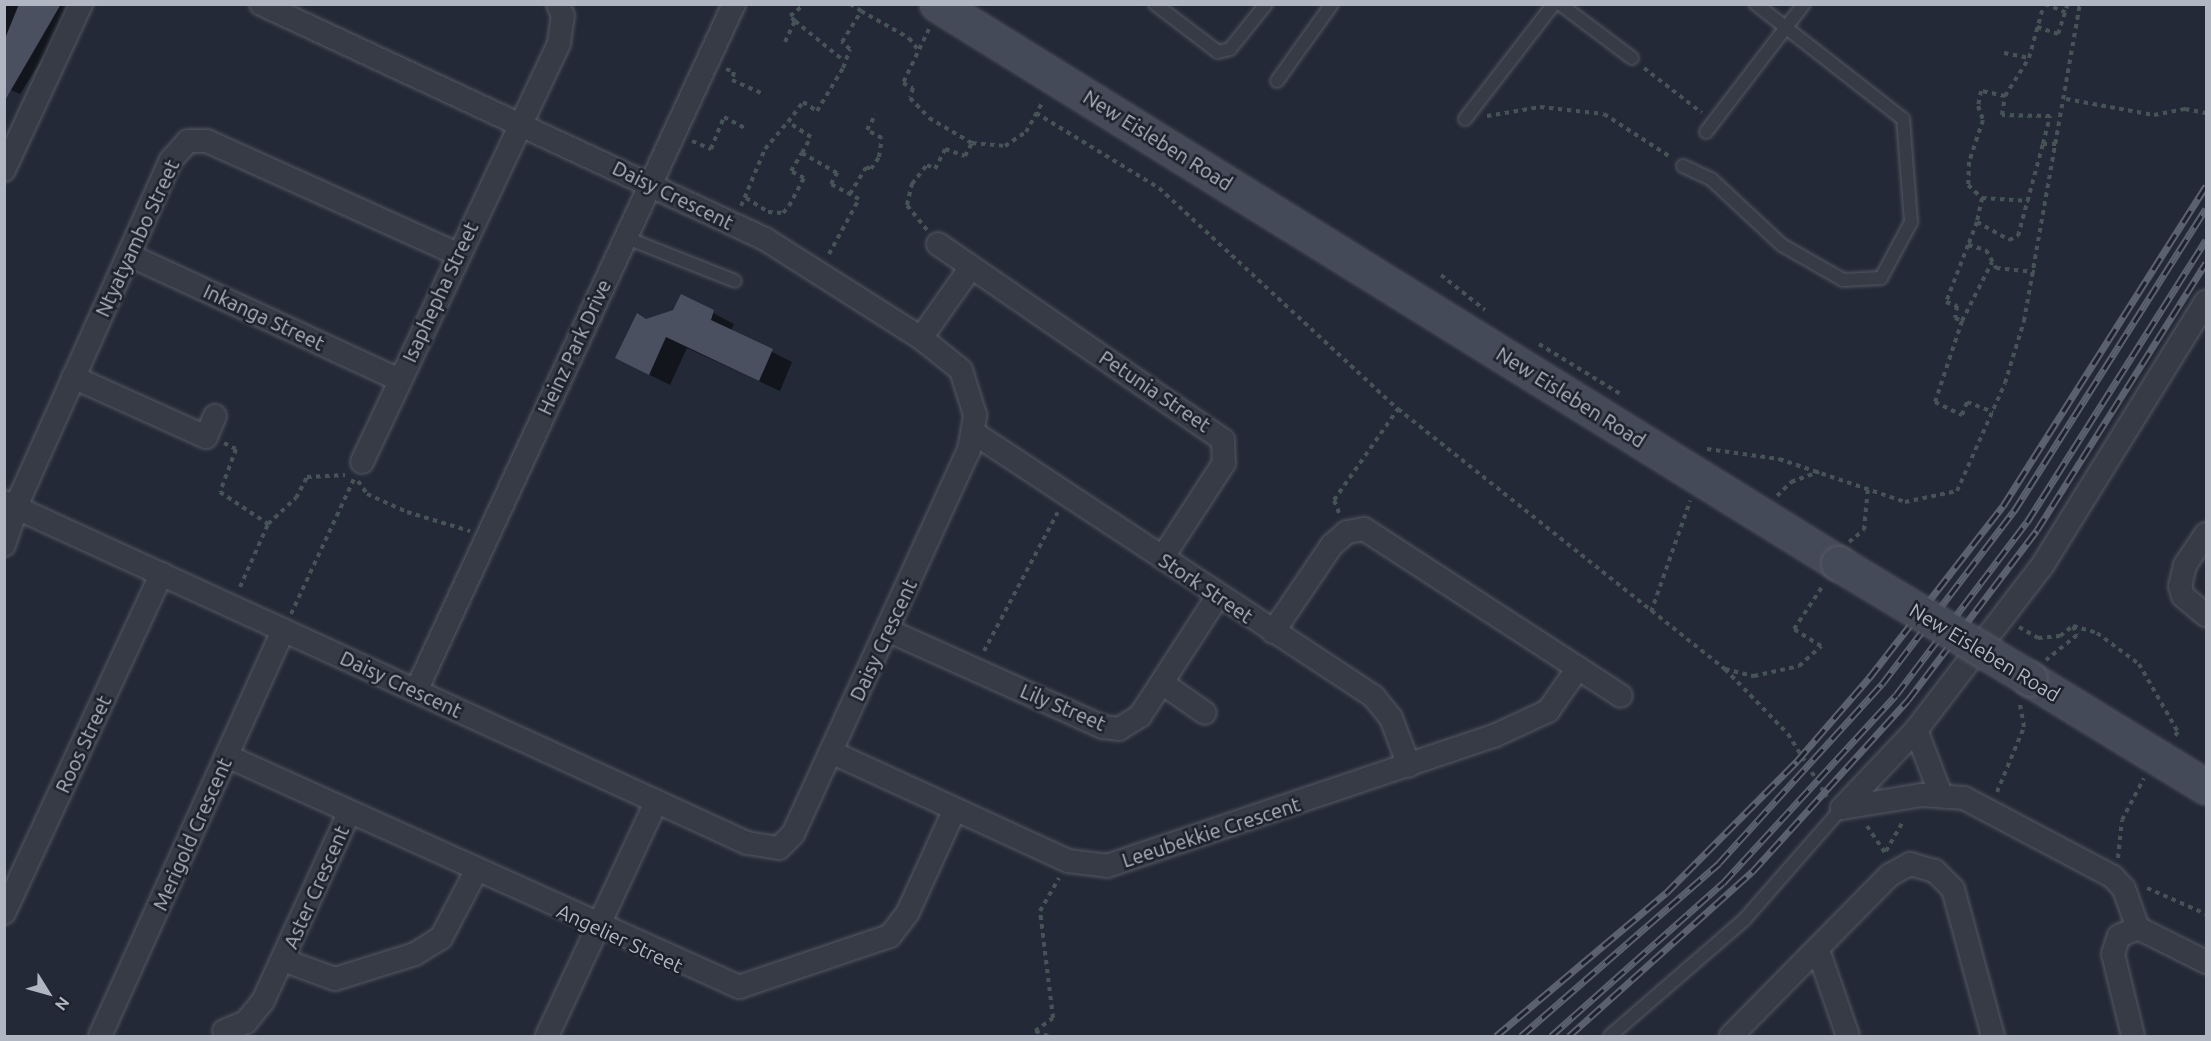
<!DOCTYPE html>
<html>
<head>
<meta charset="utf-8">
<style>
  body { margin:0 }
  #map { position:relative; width:2211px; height:1041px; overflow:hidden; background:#232936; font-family:Ubuntu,sans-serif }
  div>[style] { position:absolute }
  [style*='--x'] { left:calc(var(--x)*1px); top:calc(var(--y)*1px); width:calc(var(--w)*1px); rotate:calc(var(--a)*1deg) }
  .shadow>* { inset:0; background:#0007 }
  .building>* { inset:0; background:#4a505f }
  .path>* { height:4px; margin-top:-2px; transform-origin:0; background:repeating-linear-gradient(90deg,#465458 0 4.5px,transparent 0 9px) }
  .roads { filter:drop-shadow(0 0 2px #545964) drop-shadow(0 0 2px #545964) }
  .service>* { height:12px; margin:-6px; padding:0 6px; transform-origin:6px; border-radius:6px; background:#363b46 }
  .minor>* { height:22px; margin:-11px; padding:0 11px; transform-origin:11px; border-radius:11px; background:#363b46 }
  .secondary>* { height:33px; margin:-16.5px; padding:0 16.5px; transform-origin:16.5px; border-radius:16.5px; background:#454a59 }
  .rail>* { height:7px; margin-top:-3.5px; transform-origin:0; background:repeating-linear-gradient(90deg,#1c212b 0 14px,#5b616f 0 28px); box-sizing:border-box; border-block:2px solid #5b616f }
  .bridges { filter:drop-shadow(0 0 2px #545964) drop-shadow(0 0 2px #545964) }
  .secondary-bridge>* { height:33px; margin:-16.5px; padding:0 16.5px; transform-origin:16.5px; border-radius:16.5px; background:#454a59 }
  span { translate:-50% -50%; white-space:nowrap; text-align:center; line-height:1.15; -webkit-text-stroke:5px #1c212b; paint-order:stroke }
  .street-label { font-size:20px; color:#b1b6c3 }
  .frame { position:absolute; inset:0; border:6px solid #b1b6c3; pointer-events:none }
  .north { position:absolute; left:18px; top:963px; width:60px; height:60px; -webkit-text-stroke:4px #1c212b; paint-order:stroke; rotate:127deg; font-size:16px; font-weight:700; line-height:24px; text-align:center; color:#b1b6c3 }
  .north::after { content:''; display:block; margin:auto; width:21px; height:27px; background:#b1b6c3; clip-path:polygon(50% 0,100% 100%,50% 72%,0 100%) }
</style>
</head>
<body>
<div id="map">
  <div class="shadow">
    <div style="clip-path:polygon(4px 4px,77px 4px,20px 94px,4px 87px)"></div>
    <div style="clip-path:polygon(681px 296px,734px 324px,731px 331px,792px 362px,780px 391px,687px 348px,670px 385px,638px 369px,646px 320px,674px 311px)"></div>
  </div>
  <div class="building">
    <div style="clip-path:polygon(19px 4px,61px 4px,4px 102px,4px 41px)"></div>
    <div style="clip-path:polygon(681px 294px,714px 310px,711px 320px,773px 349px,759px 381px,666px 337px,649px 375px,615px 358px,637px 313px,646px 319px,673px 310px)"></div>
  </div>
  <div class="path">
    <div style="--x:850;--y:4;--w:13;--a:32"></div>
    <div style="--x:2045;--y:4;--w:22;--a:22"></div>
    <div style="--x:795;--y:21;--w:63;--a:39.2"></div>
    <div style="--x:2037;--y:27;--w:22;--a:18"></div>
    <div style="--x:2058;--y:34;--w:32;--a:-72"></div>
    <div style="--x:929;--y:29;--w:60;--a:115.7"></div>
    <div style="--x:903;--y:83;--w:11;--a:27"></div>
    <div style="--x:913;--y:88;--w:10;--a:107"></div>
    <div style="--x:910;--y:98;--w:28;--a:46"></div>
    <div style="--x:929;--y:118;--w:50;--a:30.2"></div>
    <div style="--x:972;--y:143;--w:33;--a:5"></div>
    <div style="--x:1005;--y:146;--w:25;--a:-34"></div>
    <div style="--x:1026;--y:132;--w:35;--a:-61"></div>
    <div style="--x:785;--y:42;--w:23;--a:-65"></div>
    <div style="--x:795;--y:21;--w:7;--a:-135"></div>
    <div style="--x:790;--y:16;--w:19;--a:-39"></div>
    <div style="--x:2004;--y:53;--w:25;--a:11"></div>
    <div style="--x:2029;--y:58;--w:56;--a:-74.5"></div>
    <div style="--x:1644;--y:68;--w:73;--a:37.8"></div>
    <div style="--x:726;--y:69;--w:9;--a:21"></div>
    <div style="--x:734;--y:72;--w:8;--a:104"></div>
    <div style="--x:732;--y:80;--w:34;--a:24"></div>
    <div style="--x:2005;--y:96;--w:45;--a:-57.7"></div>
    <div style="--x:2066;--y:99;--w:89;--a:10.3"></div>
    <div style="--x:2154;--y:115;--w:32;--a:-11"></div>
    <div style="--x:2185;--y:109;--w:21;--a:11"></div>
    <div style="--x:1036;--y:113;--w:144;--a:31.4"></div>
    <div style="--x:1159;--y:188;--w:326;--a:42.8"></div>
    <div style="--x:1487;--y:116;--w:54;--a:-9.6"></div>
    <div style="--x:1540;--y:107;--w:64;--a:6.2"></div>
    <div style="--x:1604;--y:114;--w:81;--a:32.9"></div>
    <div style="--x:692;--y:141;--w:21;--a:23"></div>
    <div style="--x:711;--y:149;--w:35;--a:-68"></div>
    <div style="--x:724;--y:117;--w:24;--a:28"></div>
    <div style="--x:2043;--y:144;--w:29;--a:-76"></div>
    <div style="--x:2050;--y:116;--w:48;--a:-178.8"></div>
    <div style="--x:2002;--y:115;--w:19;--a:-81"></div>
    <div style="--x:2005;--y:96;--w:25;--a:-168"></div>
    <div style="--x:1981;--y:91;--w:15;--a:101"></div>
    <div style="--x:1978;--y:106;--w:15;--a:70"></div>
    <div style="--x:1983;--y:120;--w:44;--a:108.4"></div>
    <div style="--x:1969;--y:162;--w:23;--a:92"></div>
    <div style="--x:1968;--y:185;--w:19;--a:43"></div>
    <div style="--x:1982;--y:198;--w:25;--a:102"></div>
    <div style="--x:1977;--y:222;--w:37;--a:29"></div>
    <div style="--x:2009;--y:240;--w:10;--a:-24"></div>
    <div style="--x:2018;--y:236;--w:95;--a:-74.8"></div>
    <div style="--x:2043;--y:144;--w:14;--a:0"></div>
    <div style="--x:850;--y:194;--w:31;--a:-59"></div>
    <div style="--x:866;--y:167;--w:5;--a:22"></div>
    <div style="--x:871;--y:169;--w:14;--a:-56"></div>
    <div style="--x:879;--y:157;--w:19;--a:-81"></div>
    <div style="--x:882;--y:138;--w:17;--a:-152"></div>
    <div style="--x:867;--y:130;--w:18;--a:-61"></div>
    <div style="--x:746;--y:198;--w:26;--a:32"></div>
    <div style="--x:1982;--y:198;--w:47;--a:3.7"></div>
    <div style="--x:741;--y:206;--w:62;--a:-67.2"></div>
    <div style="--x:765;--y:149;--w:35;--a:-50"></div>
    <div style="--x:768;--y:212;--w:15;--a:4"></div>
    <div style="--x:783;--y:213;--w:9;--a:-49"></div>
    <div style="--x:789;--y:206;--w:32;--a:-62"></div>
    <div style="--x:804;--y:178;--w:15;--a:-152"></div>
    <div style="--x:791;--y:171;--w:21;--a:-59"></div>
    <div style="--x:1977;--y:222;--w:25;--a:111"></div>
    <div style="--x:1968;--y:245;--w:19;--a:16"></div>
    <div style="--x:1986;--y:250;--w:21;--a:61"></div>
    <div style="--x:1996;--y:268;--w:39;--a:6"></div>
    <div style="--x:927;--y:230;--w:32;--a:-129"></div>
    <div style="--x:907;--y:205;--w:22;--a:-77"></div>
    <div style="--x:912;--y:184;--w:24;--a:-52"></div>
    <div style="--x:927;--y:165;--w:9;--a:27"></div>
    <div style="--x:935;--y:169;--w:22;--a:-63"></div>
    <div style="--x:945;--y:149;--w:21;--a:19"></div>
    <div style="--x:965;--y:156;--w:15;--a:-62"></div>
    <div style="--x:1968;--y:245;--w:61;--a:111.1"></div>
    <div style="--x:1946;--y:302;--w:12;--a:20"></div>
    <div style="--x:1957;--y:306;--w:12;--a:99"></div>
    <div style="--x:1955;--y:318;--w:8;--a:23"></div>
    <div style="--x:1962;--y:321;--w:85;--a:108.4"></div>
    <div style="--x:1935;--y:402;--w:30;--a:26"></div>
    <div style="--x:1962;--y:415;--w:14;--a:-69"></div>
    <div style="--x:1967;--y:402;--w:28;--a:21"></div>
    <div style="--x:829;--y:254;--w:63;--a:-61.4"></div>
    <div style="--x:859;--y:199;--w:32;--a:-152"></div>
    <div style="--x:831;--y:184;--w:13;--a:-61"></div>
    <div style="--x:837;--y:173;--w:40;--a:-150.3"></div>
    <div style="--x:802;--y:153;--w:18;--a:-61"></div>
    <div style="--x:811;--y:137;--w:27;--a:-147"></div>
    <div style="--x:788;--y:122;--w:25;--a:-53"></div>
    <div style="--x:803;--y:102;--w:17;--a:33"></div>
    <div style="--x:817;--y:111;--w:50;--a:-58.8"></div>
    <div style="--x:843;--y:68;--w:20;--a:-70"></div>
    <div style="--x:850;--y:49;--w:11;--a:-139"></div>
    <div style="--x:842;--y:42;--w:36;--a:-58"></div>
    <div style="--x:861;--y:11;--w:55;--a:29.4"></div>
    <div style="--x:909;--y:38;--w:18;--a:52"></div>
    <div style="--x:1441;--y:275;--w:56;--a:38.5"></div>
    <div style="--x:1962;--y:321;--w:66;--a:-63"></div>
    <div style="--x:1539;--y:344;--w:97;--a:31.6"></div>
    <div style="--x:224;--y:443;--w:13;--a:27"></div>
    <div style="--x:236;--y:449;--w:46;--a:110.4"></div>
    <div style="--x:220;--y:492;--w:58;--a:33.7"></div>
    <div style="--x:1707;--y:449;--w:73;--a:7.9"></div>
    <div style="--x:1779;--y:459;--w:133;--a:18.8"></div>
    <div style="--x:1905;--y:502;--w:53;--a:-11.9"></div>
    <div style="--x:1957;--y:491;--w:118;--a:-66"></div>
    <div style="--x:2005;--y:383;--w:65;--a:-73"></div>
    <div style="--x:2024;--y:321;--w:322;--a:-80"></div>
    <div style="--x:358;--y:481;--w:16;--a:55"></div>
    <div style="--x:367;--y:494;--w:44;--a:24.2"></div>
    <div style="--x:407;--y:512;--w:66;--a:16.8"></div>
    <div style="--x:1777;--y:496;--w:20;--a:-45"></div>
    <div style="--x:1791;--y:482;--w:30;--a:-20"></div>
    <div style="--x:1339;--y:513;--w:14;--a:-111"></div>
    <div style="--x:1334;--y:500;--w:111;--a:-54.9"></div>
    <div style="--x:1398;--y:409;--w:418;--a:38.5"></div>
    <div style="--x:1725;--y:669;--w:30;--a:14"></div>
    <div style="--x:1754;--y:676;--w:46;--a:-12.5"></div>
    <div style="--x:1799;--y:666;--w:30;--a:-42"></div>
    <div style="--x:1821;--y:646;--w:32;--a:-148"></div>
    <div style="--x:1794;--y:629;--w:54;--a:-56.3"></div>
    <div style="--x:1849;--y:542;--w:19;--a:-39"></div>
    <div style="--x:1864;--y:530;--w:42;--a:-84.6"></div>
    <div style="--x:240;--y:587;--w:69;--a:-66"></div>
    <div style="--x:268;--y:524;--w:38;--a:-43"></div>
    <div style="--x:296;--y:498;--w:24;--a:-62"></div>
    <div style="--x:307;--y:477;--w:38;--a:-3"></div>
    <div style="--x:1651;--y:612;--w:118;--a:-70.6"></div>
    <div style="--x:291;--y:614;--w:149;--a:-65"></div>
    <div style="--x:2073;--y:626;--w:25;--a:16"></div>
    <div style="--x:2097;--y:633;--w:52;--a:36.4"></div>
    <div style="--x:2139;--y:664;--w:78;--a:60.2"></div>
    <div style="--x:2178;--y:732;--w:8;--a:130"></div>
    <div style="--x:2019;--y:627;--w:22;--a:30"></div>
    <div style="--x:2038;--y:638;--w:22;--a:-5"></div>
    <div style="--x:2060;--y:636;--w:16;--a:-38"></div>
    <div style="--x:2073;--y:626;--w:10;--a:66"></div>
    <div style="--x:2077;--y:635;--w:40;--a:141"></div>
    <div style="--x:984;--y:651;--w:157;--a:-62"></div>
    <div style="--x:1725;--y:669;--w:91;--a:45.9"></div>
    <div style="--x:1788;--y:734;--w:74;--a:58.2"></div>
    <div style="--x:1997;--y:792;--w:70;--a:-67.4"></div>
    <div style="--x:2024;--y:727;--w:23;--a:-100"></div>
    <div style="--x:1867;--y:826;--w:34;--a:56"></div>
    <div style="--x:1886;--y:851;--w:34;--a:-60"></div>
    <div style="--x:2118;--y:858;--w:38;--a:-84"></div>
    <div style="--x:2122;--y:820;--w:47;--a:-62.4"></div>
    <div style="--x:2147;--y:888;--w:64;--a:23.8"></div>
    <div style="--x:1048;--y:1036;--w:14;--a:-159"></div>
    <div style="--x:1035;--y:1031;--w:22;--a:-36"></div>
    <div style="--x:1053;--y:1018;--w:108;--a:-96.9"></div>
    <div style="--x:1040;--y:911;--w:38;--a:-60"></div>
  </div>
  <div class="roads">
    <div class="service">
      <div style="--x:1155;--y:4;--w:79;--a:37.3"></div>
      <div style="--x:1218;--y:52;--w:12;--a:-14"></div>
      <div style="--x:1230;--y:49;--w:58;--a:-51.3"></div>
      <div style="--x:1560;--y:4;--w:90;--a:36.9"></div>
      <div style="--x:1277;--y:81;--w:95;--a:-54.5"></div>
      <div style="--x:1465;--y:119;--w:145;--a:-52.3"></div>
      <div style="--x:1706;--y:132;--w:161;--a:-52.6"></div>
      <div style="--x:1683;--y:166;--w:31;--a:25"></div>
      <div style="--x:1711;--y:179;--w:97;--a:42.9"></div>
      <div style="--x:1782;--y:245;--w:70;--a:29.8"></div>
      <div style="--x:1843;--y:280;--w:38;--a:-3"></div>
      <div style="--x:1881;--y:278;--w:64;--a:-61.8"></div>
      <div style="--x:1911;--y:222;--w:103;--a:-94.4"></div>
      <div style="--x:1903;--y:119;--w:187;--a:-142"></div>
      <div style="--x:624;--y:237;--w:119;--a:21.6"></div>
      <div style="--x:1610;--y:1036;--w:177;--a:-40.9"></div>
      <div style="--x:1744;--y:920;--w:149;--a:-48.8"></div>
    </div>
    <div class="minor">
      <div style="--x:4;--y:170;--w:183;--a:-65.1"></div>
      <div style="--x:938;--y:244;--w:346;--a:34.5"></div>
      <div style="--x:1223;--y:440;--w:23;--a:88"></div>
      <div style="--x:1224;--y:463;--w:113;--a:123.1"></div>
      <div style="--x:129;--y:255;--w:298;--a:24.8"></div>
      <div style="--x:921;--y:338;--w:87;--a:-54.8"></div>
      <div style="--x:73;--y:377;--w:146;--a:24.3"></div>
      <div style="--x:206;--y:437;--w:23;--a:-67"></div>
      <div style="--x:974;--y:433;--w:479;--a:33.4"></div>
      <div style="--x:1374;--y:697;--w:27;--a:51"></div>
      <div style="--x:1391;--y:718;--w:51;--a:69.4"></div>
      <div style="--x:362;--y:462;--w:463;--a:-64.8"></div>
      <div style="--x:559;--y:43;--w:27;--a:-82"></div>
      <div style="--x:563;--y:16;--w:13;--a:-113"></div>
      <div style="--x:4;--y:502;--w:818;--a:24.65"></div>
      <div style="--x:747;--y:843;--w:32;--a:9"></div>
      <div style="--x:779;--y:848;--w:20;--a:-45"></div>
      <div style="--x:793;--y:834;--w:422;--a:-65.4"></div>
      <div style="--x:969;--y:450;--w:36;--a:-80"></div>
      <div style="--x:975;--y:415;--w:47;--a:-107.3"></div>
      <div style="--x:961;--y:370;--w:51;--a:-141.3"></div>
      <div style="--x:921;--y:338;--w:185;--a:-147.6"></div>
      <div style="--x:765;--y:239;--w:556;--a:-155"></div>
      <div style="--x:2206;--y:534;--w:37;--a:124"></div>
      <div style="--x:2185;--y:565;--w:22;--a:103"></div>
      <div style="--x:2180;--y:586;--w:10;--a:73"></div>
      <div style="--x:2183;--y:596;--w:30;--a:40"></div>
      <div style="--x:4;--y:545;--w:53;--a:-71.2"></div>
      <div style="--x:21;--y:495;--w:367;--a:-65.9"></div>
      <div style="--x:171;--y:160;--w:25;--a:-48"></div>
      <div style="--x:188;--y:141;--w:19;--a:0"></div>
      <div style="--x:207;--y:141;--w:274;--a:24.3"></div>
      <div style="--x:887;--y:630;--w:237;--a:24.2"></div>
      <div style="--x:1103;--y:727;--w:16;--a:7"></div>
      <div style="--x:1119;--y:729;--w:25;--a:-32"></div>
      <div style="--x:1140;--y:716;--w:143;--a:-57"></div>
      <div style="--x:1273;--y:632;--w:105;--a:-55.9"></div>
      <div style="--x:1332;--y:545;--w:20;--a:-41"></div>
      <div style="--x:1347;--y:532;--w:17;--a:-10"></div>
      <div style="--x:1364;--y:529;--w:306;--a:33"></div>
      <div style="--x:1162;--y:683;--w:52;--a:34.9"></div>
      <div style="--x:416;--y:691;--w:757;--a:-65.16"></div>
      <div style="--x:1916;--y:730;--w:70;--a:69"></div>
      <div style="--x:831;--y:752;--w:261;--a:24.7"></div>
      <div style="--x:1068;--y:861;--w:39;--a:7"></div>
      <div style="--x:1107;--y:866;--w:408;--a:-18.6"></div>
      <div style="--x:1494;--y:736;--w:60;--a:-24.8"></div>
      <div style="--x:1548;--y:711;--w:52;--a:-55.1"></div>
      <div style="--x:227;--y:756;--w:562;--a:24.28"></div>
      <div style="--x:739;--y:987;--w:159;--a:-18.7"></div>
      <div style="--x:890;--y:936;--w:30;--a:-53"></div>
      <div style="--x:908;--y:912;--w:113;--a:-65.5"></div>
      <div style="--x:1842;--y:808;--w:108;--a:-46.5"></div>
      <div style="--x:1916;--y:730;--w:207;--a:-52.5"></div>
      <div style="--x:2042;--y:566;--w:311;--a:-58.2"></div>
      <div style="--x:1842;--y:808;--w:80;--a:-9.3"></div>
      <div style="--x:1921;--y:795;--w:43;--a:4"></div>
      <div style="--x:1964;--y:798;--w:169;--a:27.9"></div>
      <div style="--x:2113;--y:877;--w:16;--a:47"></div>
      <div style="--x:2124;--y:889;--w:41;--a:70.3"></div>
      <div style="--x:4;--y:913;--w:374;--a:-65.1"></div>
      <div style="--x:1818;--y:950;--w:91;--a:70.8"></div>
      <div style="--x:283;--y:960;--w:55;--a:20.1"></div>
      <div style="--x:335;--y:979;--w:84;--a:-17.4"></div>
      <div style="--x:415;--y:954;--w:31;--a:-32"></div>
      <div style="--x:441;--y:938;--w:76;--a:-62.4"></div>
      <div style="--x:224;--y:1031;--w:24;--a:-22"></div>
      <div style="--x:246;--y:1022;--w:27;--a:-51"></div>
      <div style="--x:263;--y:1001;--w:207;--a:-65.4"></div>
      <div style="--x:100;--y:1036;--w:445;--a:-65.7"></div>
      <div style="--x:547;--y:1036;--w:258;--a:-65"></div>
      <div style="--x:1731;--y:1036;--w:226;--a:-45.4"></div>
      <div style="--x:1890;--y:875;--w:23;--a:-29"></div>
      <div style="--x:1910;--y:864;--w:26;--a:16"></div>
      <div style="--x:1935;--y:871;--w:25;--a:45"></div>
      <div style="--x:1953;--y:889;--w:152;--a:74.8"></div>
      <div style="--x:2133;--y:1036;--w:84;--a:-103.7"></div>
      <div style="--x:2113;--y:954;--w:19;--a:-72"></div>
      <div style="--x:2119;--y:936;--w:21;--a:-23"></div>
      <div style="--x:2138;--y:928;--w:76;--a:26.6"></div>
    </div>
    <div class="secondary">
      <div style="--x:937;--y:4;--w:1060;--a:31.82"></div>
      <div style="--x:2030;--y:679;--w:206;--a:31.5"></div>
    </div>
  </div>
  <div class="rail">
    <div style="--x:1496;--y:1036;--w:222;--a:-40.1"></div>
    <div style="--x:1666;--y:893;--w:186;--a:-45.2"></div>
    <div style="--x:1797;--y:761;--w:110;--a:-49.1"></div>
    <div style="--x:1869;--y:678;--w:218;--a:-52.1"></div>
    <div style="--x:2003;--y:506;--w:379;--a:-57.6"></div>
    <div style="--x:1521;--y:1036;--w:263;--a:-41.1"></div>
    <div style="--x:1719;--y:863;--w:242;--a:-47.7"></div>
    <div style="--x:1882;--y:684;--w:218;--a:-52.7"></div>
    <div style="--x:2014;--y:511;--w:358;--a:-57.6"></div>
    <div style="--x:1551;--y:1036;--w:230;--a:-41.7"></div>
    <div style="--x:1723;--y:883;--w:255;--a:-47.4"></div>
    <div style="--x:1896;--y:695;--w:217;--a:-52.9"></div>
    <div style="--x:2027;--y:522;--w:334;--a:-57.6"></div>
    <div style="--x:1569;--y:1036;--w:246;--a:-41.9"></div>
    <div style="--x:1752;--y:872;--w:232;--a:-47.8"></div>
    <div style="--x:1908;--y:700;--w:213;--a:-52.8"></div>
    <div style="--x:2037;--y:530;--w:316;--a:-57.7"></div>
  </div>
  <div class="bridges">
    <div class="secondary-bridge">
      <div style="--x:1838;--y:563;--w:224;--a:31.1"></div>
    </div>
  </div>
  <div class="street-label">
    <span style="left:1158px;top:140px;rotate:32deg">New Eisleben Road</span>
    <span style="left:673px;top:195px;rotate:26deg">Daisy Crescent</span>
    <span style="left:137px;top:238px;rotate:-65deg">Ntyatyambo Street</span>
    <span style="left:440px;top:292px;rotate:-65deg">Isaphepha Street</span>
    <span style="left:264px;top:317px;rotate:25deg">Inkanga Street</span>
    <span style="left:574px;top:347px;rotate:-65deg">Heinz Park Drive</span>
    <span style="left:1155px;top:391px;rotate:34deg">Petunia Street</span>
    <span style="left:1571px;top:397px;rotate:32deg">New Eisleben Road</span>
    <span style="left:1206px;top:588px;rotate:34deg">Stork Street</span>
    <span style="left:883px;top:640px;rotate:-65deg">Daisy Crescent</span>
    <span style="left:1985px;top:652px;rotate:31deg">New Eisleben Road</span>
    <span style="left:401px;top:684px;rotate:25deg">Daisy Crescent</span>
    <span style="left:1063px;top:707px;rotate:23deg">Lily Street</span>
    <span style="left:83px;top:744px;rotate:-65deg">Roos Street</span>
    <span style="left:1211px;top:832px;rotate:-18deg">Leeubekkie Crescent</span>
    <span style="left:192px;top:834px;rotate:-66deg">Merigold Crescent</span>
    <span style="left:316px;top:887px;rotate:-66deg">Aster Crescent</span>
    <span style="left:620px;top:938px;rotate:25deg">Angelier Street</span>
  </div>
  <div class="frame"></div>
  <div class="north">N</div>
</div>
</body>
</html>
